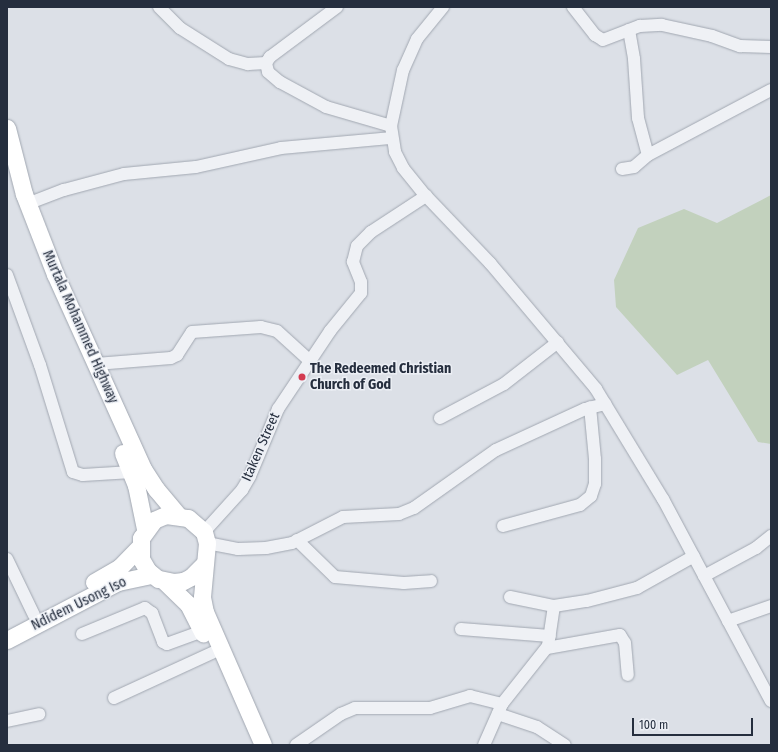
<!DOCTYPE html>
<html>
<head>
<meta charset="utf-8">
<style>
  body { margin:0 }
  #map { position:relative; width:778px; height:752px; overflow:hidden; background:#dce0e7; font-family:"Fira Sans Condensed",sans-serif }
  div>[style] { position:absolute }
  [style*='--x'] { left:calc(var(--x)*1px); top:calc(var(--y)*1px); width:calc(var(--w)*1px); rotate:calc(var(--a)*1deg) }
  .green>* { inset:0; background:#c2d1bd }
  .roads { filter:drop-shadow(0 0 1px #a1a7b1) drop-shadow(0 0 1px #a1a7b1) }
  .minor>* { height:12px; margin:-6px; padding:0 6px; transform-origin:6px; border-radius:6px; background:#eff1f5 }
  .highway>* { height:17px; margin:-8.5px; padding:0 8.5px; transform-origin:8.5px; border-radius:8.5px; background:#fff }
  .dots>* { width:11px; height:11px; translate:-50% -50%; box-sizing:border-box; border:2px solid #eceff5; border-radius:50% }
  span { translate:-50% -50%; white-space:nowrap; text-align:center; line-height:1.15; -webkit-text-stroke:3px #eceff5; paint-order:stroke }
  .street-label { font-size:14px; color:#252e3e }
  .poi-label { font-size:14px; color:#252e3e; font-weight:700 }
  .left { translate:0 -50%; text-align:left }
  .frame { position:absolute; inset:0; border:8px solid #252e3e; pointer-events:none }
  .scale { position:absolute; left:632px; top:718px; width:121px; height:18px; box-sizing:border-box; border:2px solid #252e3e; border-top:0; padding-left:5px; font-size:12px; line-height:14px; white-space:nowrap; color:#252e3e; -webkit-text-stroke:3px #eceff5; paint-order:stroke }
</style>
</head>
<body>
<div id="map">
  <div class="green">
    <div style="clip-path:polygon(771px 195px,771px 444px,758px 442px,708px 360px,677px 375px,616px 307px,614px 280px,638px 228px,684px 209px,717px 223px)"></div>
  </div>
  <div class="roads">
    <div class="minor">
      <div style="--x:159;--y:7;--w:30;--a:45"></div>
      <div style="--x:180;--y:28;--w:58;--a:32.3"></div>
      <div style="--x:229;--y:59;--w:20;--a:15"></div>
      <div style="--x:248;--y:64;--w:18;--a:-3"></div>
      <div style="--x:337;--y:7;--w:84;--a:143.3"></div>
      <div style="--x:270;--y:57;--w:7;--a:124"></div>
      <div style="--x:266;--y:63;--w:9;--a:77"></div>
      <div style="--x:268;--y:72;--w:16;--a:40"></div>
      <div style="--x:280;--y:82;--w:52;--a:28.5"></div>
      <div style="--x:326;--y:107;--w:68;--a:16.3"></div>
      <div style="--x:443;--y:7;--w:41;--a:129.1"></div>
      <div style="--x:417;--y:39;--w:34;--a:114"></div>
      <div style="--x:403;--y:70;--w:57;--a:102.1"></div>
      <div style="--x:391;--y:126;--w:26;--a:81"></div>
      <div style="--x:395;--y:152;--w:18;--a:63"></div>
      <div style="--x:403;--y:168;--w:36;--a:51"></div>
      <div style="--x:426;--y:196;--w:93;--a:46.3"></div>
      <div style="--x:490;--y:263;--w:165;--a:49.9"></div>
      <div style="--x:596;--y:389;--w:129;--a:58.7"></div>
      <div style="--x:663;--y:499;--w:229;--a:61.9"></div>
      <div style="--x:573;--y:7;--w:36;--a:52"></div>
      <div style="--x:595;--y:35;--w:9;--a:32"></div>
      <div style="--x:603;--y:40;--w:40;--a:-21"></div>
      <div style="--x:640;--y:26;--w:22;--a:-3"></div>
      <div style="--x:662;--y:25;--w:51;--a:12.4"></div>
      <div style="--x:712;--y:36;--w:30;--a:20"></div>
      <div style="--x:740;--y:46;--w:31;--a:2"></div>
      <div style="--x:629;--y:30;--w:29;--a:80"></div>
      <div style="--x:634;--y:59;--w:59;--a:86.1"></div>
      <div style="--x:638;--y:118;--w:38;--a:75"></div>
      <div style="--x:622;--y:169;--w:12;--a:-9"></div>
      <div style="--x:634;--y:167;--w:18;--a:-41"></div>
      <div style="--x:648;--y:155;--w:139;--a:-27.9"></div>
      <div style="--x:27;--y:204;--w:40;--a:-21"></div>
      <div style="--x:64;--y:190;--w:62;--a:-14.9"></div>
      <div style="--x:124;--y:174;--w:72;--a:-5.6"></div>
      <div style="--x:196;--y:167;--w:87;--a:-12.6"></div>
      <div style="--x:281;--y:148;--w:109;--a:-5.2"></div>
      <div style="--x:7;--y:275;--w:96;--a:69.9"></div>
      <div style="--x:40;--y:365;--w:112;--a:72.9"></div>
      <div style="--x:73;--y:472;--w:10;--a:17"></div>
      <div style="--x:83;--y:475;--w:49;--a:-3.5"></div>
      <div style="--x:96;--y:364;--w:75;--a:-4.6"></div>
      <div style="--x:171;--y:358;--w:7;--a:-27"></div>
      <div style="--x:177;--y:355;--w:27;--a:-57"></div>
      <div style="--x:192;--y:332;--w:69;--a:-4.1"></div>
      <div style="--x:261;--y:327;--w:16;--a:14"></div>
      <div style="--x:277;--y:331;--w:45;--a:42.3"></div>
      <div style="--x:440;--y:418;--w:72;--a:-28"></div>
      <div style="--x:504;--y:384;--w:68;--a:-37.9"></div>
      <div style="--x:503;--y:526;--w:80;--a:-15.3"></div>
      <div style="--x:580;--y:505;--w:14;--a:-39"></div>
      <div style="--x:591;--y:496;--w:13;--a:-72"></div>
      <div style="--x:595;--y:484;--w:25;--a:-90"></div>
      <div style="--x:595;--y:459;--w:52;--a:-95.5"></div>
      <div style="--x:204;--y:532;--w:57;--a:-47.9"></div>
      <div style="--x:242;--y:490;--w:16;--a:-60"></div>
      <div style="--x:250;--y:476;--w:73;--a:-67.3"></div>
      <div style="--x:278;--y:409;--w:94;--a:-56.3"></div>
      <div style="--x:330;--y:331;--w:49;--a:-50.8"></div>
      <div style="--x:361;--y:293;--w:11;--a:-90"></div>
      <div style="--x:361;--y:282;--w:22;--a:-112"></div>
      <div style="--x:353;--y:262;--w:16;--a:-76"></div>
      <div style="--x:357;--y:246;--w:20;--a:-45"></div>
      <div style="--x:371;--y:232;--w:66;--a:-33.2"></div>
      <div style="--x:297;--y:540;--w:53;--a:44.2"></div>
      <div style="--x:335;--y:577;--w:69;--a:5"></div>
      <div style="--x:404;--y:583;--w:27;--a:-4"></div>
      <div style="--x:207;--y:543;--w:32;--a:11"></div>
      <div style="--x:238;--y:549;--w:28;--a:-2"></div>
      <div style="--x:266;--y:548;--w:26;--a:-11"></div>
      <div style="--x:292;--y:543;--w:57;--a:-27"></div>
      <div style="--x:343;--y:517;--w:56;--a:-3.1"></div>
      <div style="--x:399;--y:514;--w:16;--a:-22"></div>
      <div style="--x:414;--y:508;--w:100;--a:-35.3"></div>
      <div style="--x:496;--y:450;--w:98;--a:-24.7"></div>
      <div style="--x:585;--y:409;--w:21;--a:-14"></div>
      <div style="--x:7;--y:559;--w:62;--a:64.3"></div>
      <div style="--x:704;--y:576;--w:59;--a:-28.3"></div>
      <div style="--x:756;--y:548;--w:19;--a:-39"></div>
      <div style="--x:510;--y:597;--w:45;--a:11.6"></div>
      <div style="--x:554;--y:606;--w:33;--a:-9"></div>
      <div style="--x:587;--y:601;--w:52;--a:-14.6"></div>
      <div style="--x:637;--y:588;--w:65;--a:-29.3"></div>
      <div style="--x:728;--y:621;--w:46;--a:-19.2"></div>
      <div style="--x:461;--y:629;--w:89;--a:4.5"></div>
      <div style="--x:82;--y:634;--w:68;--a:-22.4"></div>
      <div style="--x:145;--y:608;--w:9;--a:36"></div>
      <div style="--x:152;--y:613;--w:31;--a:69"></div>
      <div style="--x:163;--y:642;--w:4;--a:27"></div>
      <div style="--x:167;--y:644;--w:37;--a:-20"></div>
      <div style="--x:547;--y:648;--w:74;--a:-10.1"></div>
      <div style="--x:620;--y:635;--w:9;--a:58"></div>
      <div style="--x:625;--y:643;--w:32;--a:85"></div>
      <div style="--x:114;--y:698;--w:108;--a:-24.7"></div>
      <div style="--x:498;--y:714;--w:41;--a:18.4"></div>
      <div style="--x:537;--y:727;--w:33;--a:33"></div>
      <div style="--x:7;--y:721;--w:33;--a:-12"></div>
      <div style="--x:296;--y:745;--w:55;--a:-34.6"></div>
      <div style="--x:341;--y:714;--w:15;--a:-23"></div>
      <div style="--x:355;--y:708;--w:75;--a:0"></div>
      <div style="--x:430;--y:708;--w:42;--a:-16.7"></div>
      <div style="--x:470;--y:696;--w:33;--a:14"></div>
      <div style="--x:484;--y:745;--w:45;--a:-66.3"></div>
      <div style="--x:502;--y:704;--w:74;--a:-51.6"></div>
      <div style="--x:548;--y:646;--w:40;--a:-81.5"></div>
    </div>
    <div class="highway">
      <div style="--x:7;--y:128;--w:68;--a:75.6"></div>
      <div style="--x:24;--y:194;--w:86;--a:68.8"></div>
      <div style="--x:55;--y:274;--w:214;--a:65.7"></div>
      <div style="--x:143;--y:469;--w:24;--a:57"></div>
      <div style="--x:156;--y:489;--w:34;--a:50"></div>
      <div style="--x:123;--y:453;--w:35;--a:68"></div>
      <div style="--x:136;--y:485;--w:45;--a:78.4"></div>
      <div style="--x:204;--y:564;--w:18;--a:135"></div>
      <div style="--x:191;--y:577;--w:9;--a:153"></div>
      <div style="--x:183;--y:581;--w:9;--a:174"></div>
      <div style="--x:174;--y:582;--w:16;--a:-169"></div>
      <div style="--x:158;--y:579;--w:13;--a:-141"></div>
      <div style="--x:148;--y:571;--w:14;--a:-120"></div>
      <div style="--x:141;--y:559;--w:21;--a:-90"></div>
      <div style="--x:141;--y:538;--w:22;--a:-54"></div>
      <div style="--x:154;--y:520;--w:13;--a:-23"></div>
      <div style="--x:166;--y:515;--w:22;--a:8"></div>
      <div style="--x:188;--y:518;--w:21;--a:41"></div>
      <div style="--x:204;--y:532;--w:11;--a:75"></div>
      <div style="--x:207;--y:543;--w:54;--a:95.3"></div>
      <div style="--x:202;--y:597;--w:15;--a:79"></div>
      <div style="--x:205;--y:612;--w:145;--a:66.4"></div>
      <div style="--x:164;--y:581;--w:33;--a:44"></div>
      <div style="--x:188;--y:604;--w:33;--a:63"></div>
      <div style="--x:94;--y:582;--w:30;--a:-30"></div>
      <div style="--x:120;--y:567;--w:28;--a:-46"></div>
      <div style="--x:7;--y:640;--w:125;--a:-27.6"></div>
      <div style="--x:118;--y:582;--w:35;--a:-12"></div>
    </div>
  </div>
  <div class="dots">
    <div style="left:302px;top:377px;background:#d33b50"></div>
  </div>
  <div class="street-label">
    <span style="left:80px;top:327px;rotate:66deg">Murtala Mohammed Highway</span>
    <span style="left:261px;top:447px;rotate:-66deg">Itaken Street</span>
    <span style="left:79px;top:604px;rotate:-26deg">Ndidem Usong Iso</span>
  </div>
  <div class="poi-label">
    <span class="left" style="left:310px;top:377px">The Redeemed Christian<br>Church of God</span>
  </div>
  <div class="frame"></div>
  <div class="scale">100 m</div>
</div>
</body>
</html>
